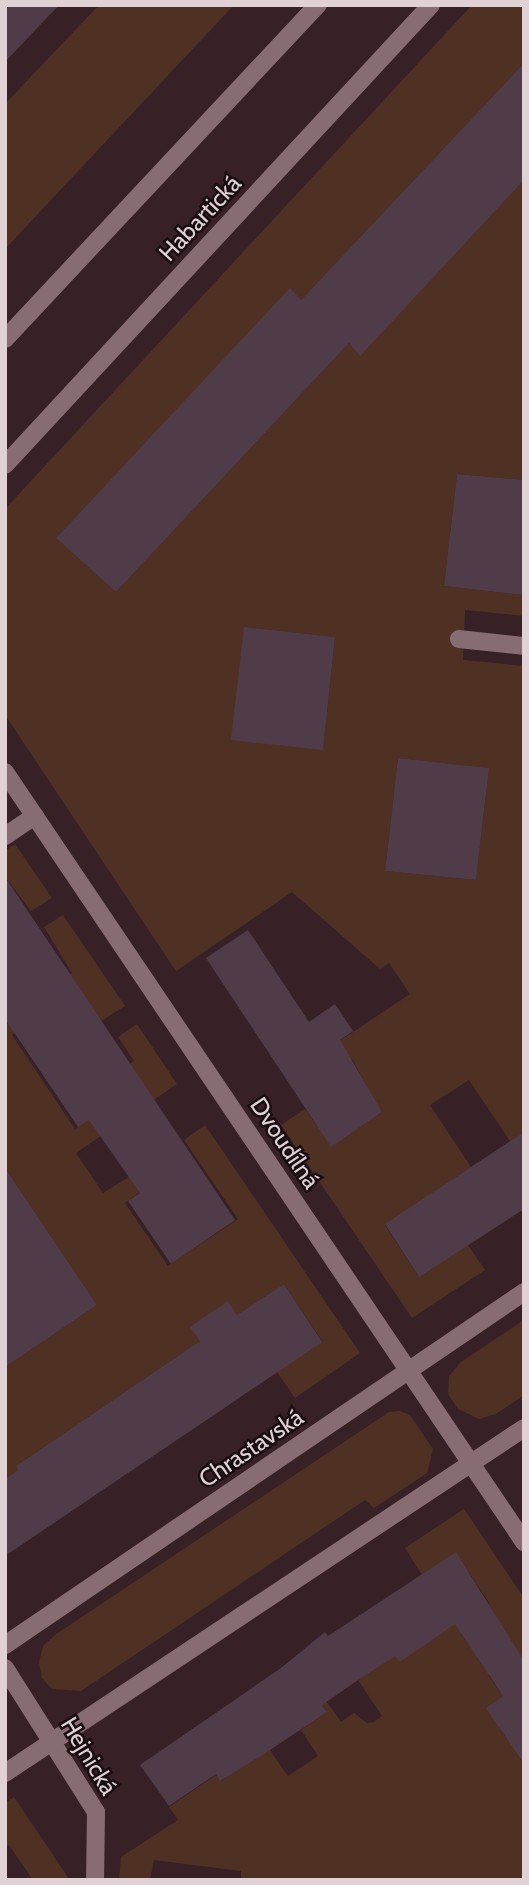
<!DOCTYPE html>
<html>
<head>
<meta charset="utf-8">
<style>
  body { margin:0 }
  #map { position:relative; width:529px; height:1885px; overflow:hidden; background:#372127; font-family:Cabin,sans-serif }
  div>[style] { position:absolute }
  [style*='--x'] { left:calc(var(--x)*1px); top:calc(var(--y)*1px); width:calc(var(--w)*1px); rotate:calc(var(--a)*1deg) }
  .green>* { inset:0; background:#4f3124 }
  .building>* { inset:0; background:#503c49 }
  .minor>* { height:18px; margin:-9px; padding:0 9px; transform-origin:9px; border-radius:9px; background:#876c73 }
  span { translate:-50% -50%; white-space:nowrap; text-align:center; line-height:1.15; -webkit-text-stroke:5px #180e11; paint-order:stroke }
  .street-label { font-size:24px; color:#e0d1d5 }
  .frame { position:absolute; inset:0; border:7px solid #e0d1d5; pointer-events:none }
</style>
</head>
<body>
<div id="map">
  <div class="green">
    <div style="clip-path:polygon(99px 5px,234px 5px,5px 249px,5px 104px)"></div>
    <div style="clip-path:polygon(evenodd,472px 5px,524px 5px,524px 63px,301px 300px,290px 289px,56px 538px,116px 592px,349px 343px,360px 355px,524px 180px,524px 480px,457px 474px,444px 586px,524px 595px,524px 616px,465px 610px,463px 660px,524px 666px,524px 1132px,510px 1141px,469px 1080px,430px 1105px,471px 1167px,385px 1225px,418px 1276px,467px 1244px,485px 1270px,412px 1318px,281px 1125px,305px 1109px,331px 1146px,381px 1113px,352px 1059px,338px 1068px,326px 1050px,410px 994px,389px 963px,380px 969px,292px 892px,176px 971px,5px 715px,5px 509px,472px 5px,244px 627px,335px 637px,323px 750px,244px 627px,472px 5px,398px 758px,489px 768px,476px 880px,385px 871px,398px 758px)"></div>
    <div style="clip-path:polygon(15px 844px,52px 898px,31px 911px,5px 877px,5px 851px)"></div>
    <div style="clip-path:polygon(63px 915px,125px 1006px,101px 1021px,79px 989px,12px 1035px,75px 1129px,143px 1084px,130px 1064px,134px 1061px,118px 1037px,137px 1024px,177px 1084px,76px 1153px,103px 1193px,129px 1177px,140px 1192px,125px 1203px,168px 1266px,238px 1219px,184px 1140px,205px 1125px,360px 1353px,295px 1398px,277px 1372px,322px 1341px,284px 1284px,237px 1315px,228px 1302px,191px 1327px,200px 1341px,16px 1466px,18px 1470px,5px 1479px,5px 1367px,97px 1305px,5px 1168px,5px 1019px,72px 973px,44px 927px)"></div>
    <div style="clip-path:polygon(524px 1320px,524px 1395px,496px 1414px,479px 1419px,458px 1409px,448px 1394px,449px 1376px,461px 1362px)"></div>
    <div style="clip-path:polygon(400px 1411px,410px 1415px,433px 1449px,427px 1473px,374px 1508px,365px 1500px,81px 1691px,52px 1689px,42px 1678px,39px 1662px,43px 1646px,55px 1635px,389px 1412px)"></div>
    <div style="clip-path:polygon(464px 1509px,524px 1598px,524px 1661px,518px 1654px,488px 1675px,501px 1693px,524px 1678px,524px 1710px,499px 1727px,524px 1764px,524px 1880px,241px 1880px,241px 1871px,154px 1860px,150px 1880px,119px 1880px,121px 1857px,178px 1820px,169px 1807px,216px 1775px,221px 1781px,238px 1769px,264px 1742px,288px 1776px,318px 1756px,301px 1730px,327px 1712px,321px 1703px,326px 1701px,341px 1722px,354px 1713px,367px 1723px,374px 1722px,382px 1716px,358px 1680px,395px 1655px,400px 1662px,462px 1610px,469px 1619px,490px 1604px,456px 1553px,422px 1575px,405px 1548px)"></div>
    <div style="clip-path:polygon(14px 1797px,69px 1879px,69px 1880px,33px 1880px,9px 1845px,5px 1847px,5px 1803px)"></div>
  </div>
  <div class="building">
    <div style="clip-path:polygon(5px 5px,59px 5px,5px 62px)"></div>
    <div style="clip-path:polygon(524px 63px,524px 180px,360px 356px,349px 343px,116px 592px,56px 538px,290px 288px,301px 300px)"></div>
    <div style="clip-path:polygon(457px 474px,524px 480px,524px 595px,444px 586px)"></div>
    <div style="clip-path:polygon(244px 627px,335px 637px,323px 750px,231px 740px)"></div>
    <div style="clip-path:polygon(398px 758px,489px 768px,476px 880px,385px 871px)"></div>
    <div style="clip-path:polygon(5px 877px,235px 1220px,171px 1264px,128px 1201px,140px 1193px,89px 1120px,78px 1127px,5px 1019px)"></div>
    <div style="clip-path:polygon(248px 930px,309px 1022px,335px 1004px,353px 1031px,340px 1040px,382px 1112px,331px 1147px,206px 958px)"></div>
    <div style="clip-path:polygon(524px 1132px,524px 1209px,419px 1277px,385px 1224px)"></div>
    <div style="clip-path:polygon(5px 1168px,97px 1305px,5px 1367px)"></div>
    <div style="clip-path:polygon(284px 1284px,322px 1342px,5px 1556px,5px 1479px,18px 1470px,16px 1466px,200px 1341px,190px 1327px,228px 1301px,237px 1315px)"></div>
    <div style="clip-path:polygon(456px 1552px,524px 1661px,524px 1764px,486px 1708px,503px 1696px,455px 1624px,400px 1662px,395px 1656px,358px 1680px,322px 1705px,327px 1712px,270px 1750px,220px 1781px,216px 1774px,169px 1806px,140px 1765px,281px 1668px,325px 1632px,328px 1636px)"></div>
  </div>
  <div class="minor">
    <div style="--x:5;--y:339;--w:458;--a:-46.9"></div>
    <div style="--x:5;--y:465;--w:627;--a:-47.2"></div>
    <div style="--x:459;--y:639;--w:65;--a:6.1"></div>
    <div style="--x:5;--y:772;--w:929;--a:56.02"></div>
    <div style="--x:5;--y:836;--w:36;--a:-34"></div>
    <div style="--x:5;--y:1645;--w:628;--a:-34.22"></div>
    <div style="--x:5;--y:1668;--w:170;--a:57.7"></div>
    <div style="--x:96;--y:1812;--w:68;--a:90.8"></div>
    <div style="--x:5;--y:1773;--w:623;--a:-33.61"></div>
  </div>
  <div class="street-label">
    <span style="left:200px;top:218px;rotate:-47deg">Habartická</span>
    <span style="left:285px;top:1143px;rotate:56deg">Dvoudílná</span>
    <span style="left:251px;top:1448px;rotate:-34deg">Chrastavská</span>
    <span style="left:89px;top:1756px;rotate:59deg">Hejnická</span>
  </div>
  <div class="frame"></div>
</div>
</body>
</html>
